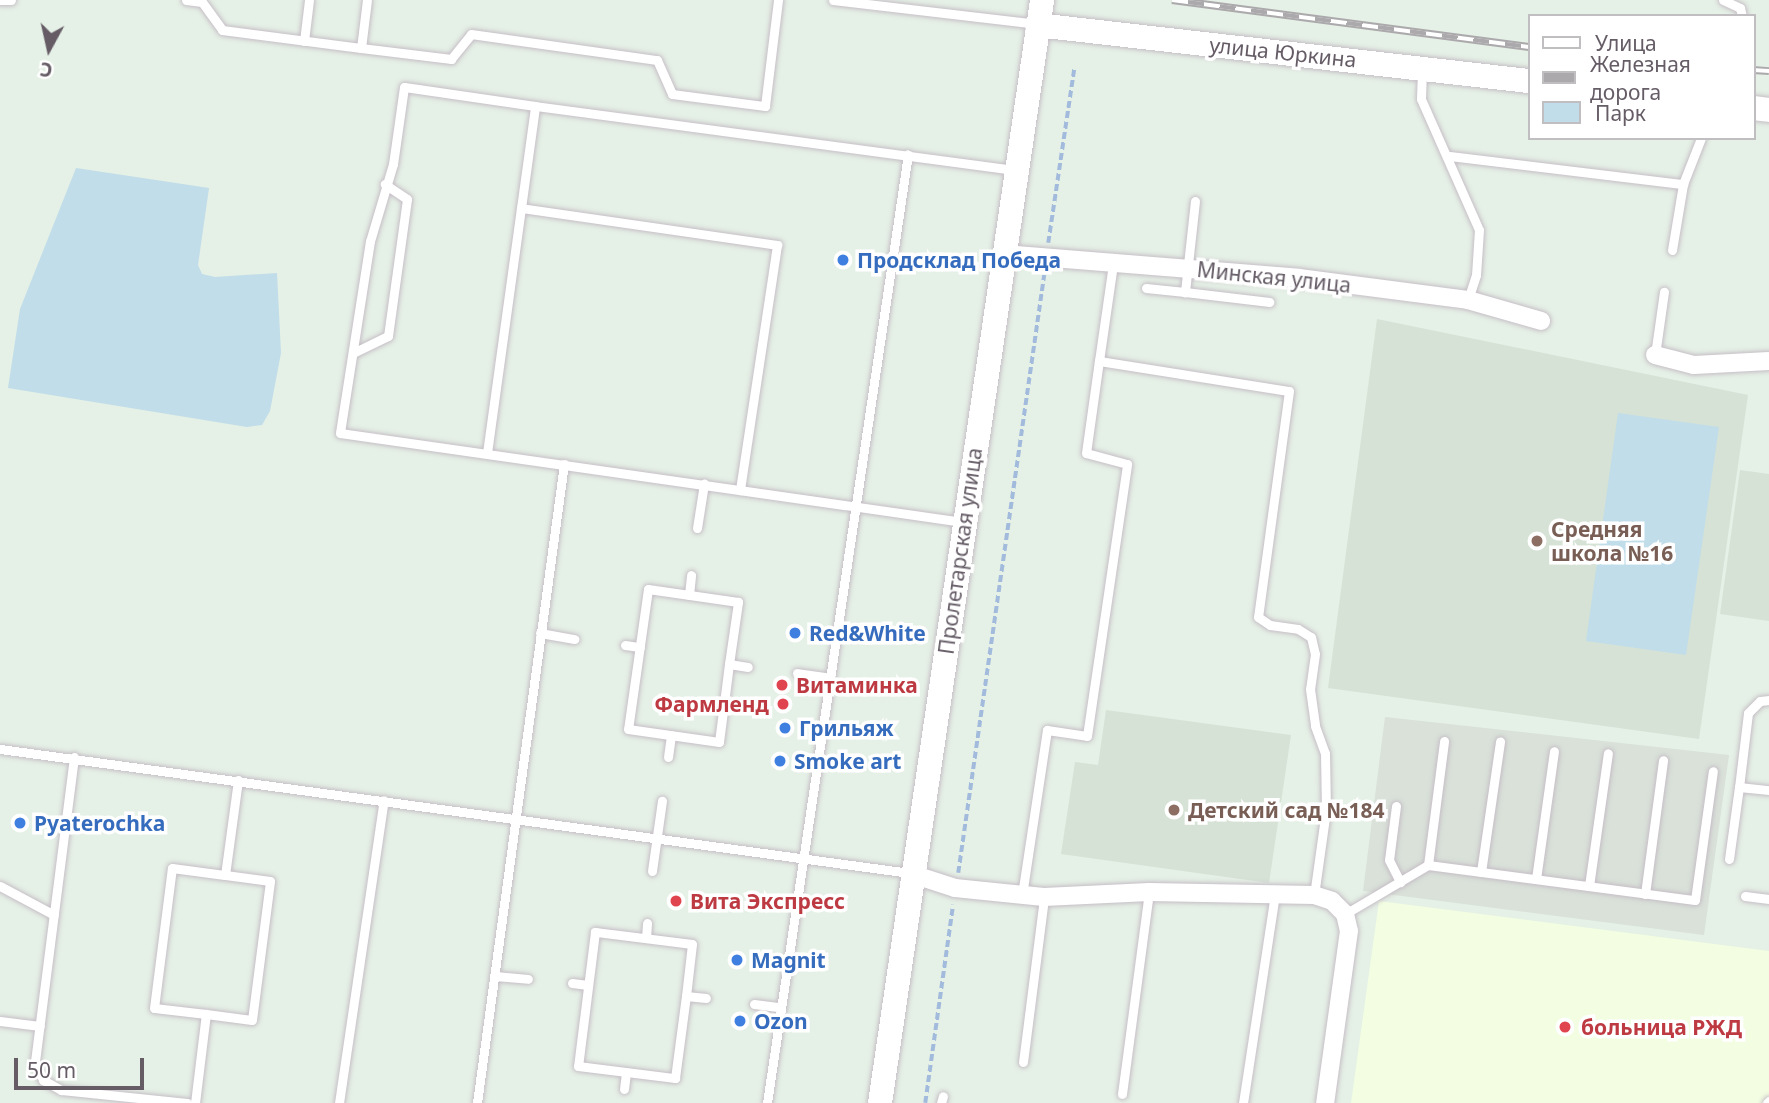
<!DOCTYPE html>
<html>
<head>
<meta charset="utf-8">
<style>
  body { margin:0 }
  #map { position:relative; width:1769px; height:1103px; overflow:hidden; background:#e5f0e6; font-family:"Noto Sans",sans-serif }
  div>[style] { position:absolute }
  [style*='--x'] { left:calc(var(--x)*1px); top:calc(var(--y)*1px); width:calc(var(--w)*1px); rotate:calc(var(--a)*1deg) }
  .industrial>* { inset:0; background:#d9e1d9 }
  .education>* { inset:0; background:#d6e2d6 }
  .medical>* { inset:0; background:#f2fde1 }
  .green>* { inset:0; background:#c0dde9 }
  .path>* { height:3.5px; margin-top:-1.75px; transform-origin:0; background:repeating-linear-gradient(90deg,#a2bbdc 0 7px,transparent 0 10.5px) }
  .roads { filter:drop-shadow(0 0 2px #c6bec6) drop-shadow(0 0 2px #c6bec6) }
  .service>* { height:9px; margin:-4.5px; padding:0 4.5px; transform-origin:4.5px; border-radius:4.5px; background:#fff }
  .minor>* { height:18px; margin:-9px; padding:0 9px; transform-origin:9px; border-radius:9px; background:#fff }
  .secondary>* { height:24px; margin:-12px; padding:0 12px; transform-origin:12px; border-radius:12px; background:#fff }
  .rail>* { height:8px; margin-top:-4px; transform-origin:0; background:repeating-linear-gradient(90deg,#fff 0 16px,#aca9ac 0 32px); box-sizing:border-box; border-block:2px solid #aca9ac }
  .dots>* { width:19px; height:19px; translate:-50% -50%; box-sizing:border-box; border:4px solid #fff; border-radius:50% }
  span { translate:-50% -50%; white-space:nowrap; text-align:center; line-height:1.15; -webkit-text-stroke:7px #fff; paint-order:stroke }
  .street-label { font-size:21px; color:#655c66 }
  .shop-label { font-size:21px; color:#366cbe; font-weight:700 }
  .left { translate:0 -50%; text-align:left }
  .education-label { font-size:21px; color:#785e54; font-weight:700 }
  .health-label { font-size:21px; color:#be3a42; font-weight:700 }
  .right { translate:-100% -50%; text-align:right }
  .legend { position:absolute; left:1528px; top:14px; width:228px; height:126px; box-sizing:border-box; background:#fff; border:2px solid #c1bec2; margin:0; padding:9px 12px; list-style:none; font-size:21px; color:#655c66 }
  .legend li { display:flex; align-items:center; gap:14px; height:35px }
  .legend b { width:35px; border:2px solid #c1bec2 }
  .north { position:absolute; left:14px; top:14px; width:70px; height:70px; -webkit-text-stroke:5px #fff; paint-order:stroke; rotate:188deg; font-size:19px; font-weight:700; line-height:28px; text-align:center; color:#655c66 }
  .north::after { content:''; display:block; margin:auto; width:24px; height:32px; background:#655c66; clip-path:polygon(50% 0,100% 100%,50% 72%,0 100%) }
  .scale { position:absolute; left:14px; top:1058px; width:130px; height:32px; box-sizing:border-box; border:4px solid #655c66; border-top:0; padding-left:9px; font-size:21px; line-height:24px; white-space:nowrap; color:#655c66; -webkit-text-stroke:5px #fff; paint-order:stroke }
</style>
</head>
<body>
<div id="map">
  <div class="industrial">
    <div style="clip-path:polygon(1385px 717px,1729px 755px,1704px 935px,1363px 891px)"></div>
  </div>
  <div class="education">
    <div style="clip-path:polygon(1377px 319px,1748px 395px,1699px 739px,1328px 688px)"></div>
    <div style="clip-path:polygon(1740px 470px,1769px 474px,1769px 621px,1720px 614px)"></div>
    <div style="clip-path:polygon(1106px 710px,1291px 735px,1269px 883px,1061px 854px,1075px 762px,1098px 765px)"></div>
  </div>
  <div class="medical">
    <div style="clip-path:polygon(1379px 901px,1769px 951px,1769px 1103px,1351px 1103px)"></div>
  </div>
  <div class="green">
    <div style="clip-path:polygon(76px 168px,209px 188px,198px 265px,202px 274px,215px 277px,277px 273px,281px 353px,270px 411px,262px 425px,247px 427px,8px 388px,20px 309px)"></div>
    <div style="clip-path:polygon(1618px 413px,1719px 427px,1686px 655px,1586px 641px)"></div>
  </div>
  <div class="path">
    <div style="--x:1048;--y:243;--w:177;--a:-81.5"></div>
    <div style="--x:958;--y:873;--w:604;--a:-81.82"></div>
    <div style="--x:925;--y:1103;--w:200;--a:-82"></div>
  </div>
  <div class="roads">
    <div class="service">
      <div style="--x:0;--y:0;--w:11;--a:0"></div>
      <div style="--x:186;--y:0;--w:16;--a:7"></div>
      <div style="--x:202;--y:2;--w:34;--a:54"></div>
      <div style="--x:222;--y:30;--w:140;--a:7.4"></div>
      <div style="--x:361;--y:48;--w:91;--a:7"></div>
      <div style="--x:451;--y:59;--w:32;--a:-51"></div>
      <div style="--x:471;--y:34;--w:188;--a:8"></div>
      <div style="--x:657;--y:60;--w:37;--a:66"></div>
      <div style="--x:672;--y:94;--w:94;--a:7.4"></div>
      <div style="--x:765;--y:106;--w:107;--a:-83"></div>
      <div style="--x:833;--y:0;--w:204;--a:6.7"></div>
      <div style="--x:1723;--y:0;--w:19;--a:25"></div>
      <div style="--x:1740;--y:8;--w:8;--a:76"></div>
      <div style="--x:304;--y:41;--w:41;--a:-83"></div>
      <div style="--x:361;--y:48;--w:48;--a:-82.9"></div>
      <div style="--x:1422;--y:70;--w:29;--a:92"></div>
      <div style="--x:1421;--y:99;--w:143;--a:66.1"></div>
      <div style="--x:1479;--y:230;--w:45;--a:93.8"></div>
      <div style="--x:1476;--y:275;--w:26;--a:108"></div>
      <div style="--x:535;--y:106;--w:483;--a:7.6"></div>
      <div style="--x:1450;--y:156;--w:235;--a:6.9"></div>
      <div style="--x:1195;--y:201;--w:92;--a:96.3"></div>
      <div style="--x:1185;--y:292;--w:85;--a:6.8"></div>
      <div style="--x:521;--y:208;--w:259;--a:8.2"></div>
      <div style="--x:777;--y:245;--w:248;--a:98.6"></div>
      <div style="--x:1672;--y:250;--w:67;--a:-80.5"></div>
      <div style="--x:1683;--y:184;--w:49;--a:-68.6"></div>
      <div style="--x:1146;--y:288;--w:39;--a:6"></div>
      <div style="--x:353;--y:353;--w:39;--a:-26"></div>
      <div style="--x:388;--y:336;--w:138;--a:-82.1"></div>
      <div style="--x:407;--y:199;--w:27;--a:-146"></div>
      <div style="--x:1655;--y:355;--w:64;--a:-81.9"></div>
      <div style="--x:1099;--y:361;--w:98;--a:-81.8"></div>
      <div style="--x:487;--y:453;--w:350;--a:-82.1"></div>
      <div style="--x:535;--y:106;--w:132;--a:-171.7"></div>
      <div style="--x:404;--y:87;--w:78;--a:98.1"></div>
      <div style="--x:393;--y:164;--w:80;--a:106.6"></div>
      <div style="--x:370;--y:241;--w:194;--a:98.9"></div>
      <div style="--x:340;--y:433;--w:629;--a:8.13"></div>
      <div style="--x:697;--y:528;--w:45;--a:-81"></div>
      <div style="--x:689;--y:595;--w:20;--a:-84"></div>
      <div style="--x:540;--y:633;--w:35;--a:10"></div>
      <div style="--x:625;--y:645;--w:15;--a:8"></div>
      <div style="--x:729;--y:664;--w:63;--a:-81.7"></div>
      <div style="--x:738;--y:602;--w:91;--a:-171.8"></div>
      <div style="--x:648;--y:589;--w:141;--a:98.1"></div>
      <div style="--x:628;--y:729;--w:92;--a:8.1"></div>
      <div style="--x:719;--y:742;--w:79;--a:-82.7"></div>
      <div style="--x:729;--y:664;--w:19;--a:9"></div>
      <div style="--x:797;--y:673;--w:34;--a:8"></div>
      <div style="--x:1769;--y:700;--w:9;--a:174"></div>
      <div style="--x:1760;--y:701;--w:17;--a:135"></div>
      <div style="--x:1748;--y:713;--w:75;--a:96.9"></div>
      <div style="--x:1739;--y:787;--w:30;--a:6"></div>
      <div style="--x:0;--y:749;--w:918;--a:7.76"></div>
      <div style="--x:74;--y:757;--w:307;--a:97.3"></div>
      <div style="--x:35;--y:1062;--w:20;--a:66"></div>
      <div style="--x:43;--y:1080;--w:21;--a:29"></div>
      <div style="--x:61;--y:1090;--w:127;--a:5.9"></div>
      <div style="--x:668;--y:757;--w:22;--a:-82"></div>
      <div style="--x:1396;--y:806;--w:54;--a:97.4"></div>
      <div style="--x:1389;--y:860;--w:25;--a:63"></div>
      <div style="--x:1729;--y:859;--w:73;--a:-82.1"></div>
      <div style="--x:1428;--y:865;--w:125;--a:-82.6"></div>
      <div style="--x:652;--y:871;--w:71;--a:-81.9"></div>
      <div style="--x:1481;--y:872;--w:132;--a:-81.7"></div>
      <div style="--x:1536;--y:879;--w:129;--a:-82"></div>
      <div style="--x:0;--y:886;--w:61;--a:28.2"></div>
      <div style="--x:1589;--y:886;--w:134;--a:-81.9"></div>
      <div style="--x:1645;--y:894;--w:135;--a:-82.3"></div>
      <div style="--x:1022;--y:895;--w:167;--a:-81.4"></div>
      <div style="--x:1047;--y:730;--w:40;--a:8.5"></div>
      <div style="--x:1087;--y:736;--w:275;--a:-81.6"></div>
      <div style="--x:1127;--y:464;--w:42;--a:-165"></div>
      <div style="--x:1086;--y:453;--w:93;--a:-82"></div>
      <div style="--x:1099;--y:361;--w:192;--a:9"></div>
      <div style="--x:1289;--y:391;--w:228;--a:97.8"></div>
      <div style="--x:1258;--y:617;--w:14;--a:34"></div>
      <div style="--x:1270;--y:625;--w:28;--a:8"></div>
      <div style="--x:1298;--y:629;--w:15;--a:32"></div>
      <div style="--x:1311;--y:637;--w:17;--a:77"></div>
      <div style="--x:1315;--y:654;--w:35;--a:98"></div>
      <div style="--x:1310;--y:689;--w:37;--a:82"></div>
      <div style="--x:1315;--y:726;--w:29;--a:70"></div>
      <div style="--x:1325;--y:753;--w:57;--a:89"></div>
      <div style="--x:1326;--y:810;--w:86;--a:98"></div>
      <div style="--x:1745;--y:896;--w:24;--a:7"></div>
      <div style="--x:1345;--y:914;--w:96;--a:-30.6"></div>
      <div style="--x:1428;--y:865;--w:269;--a:7.5"></div>
      <div style="--x:1695;--y:900;--w:130;--a:-82.1"></div>
      <div style="--x:646;--y:938;--w:15;--a:-86"></div>
      <div style="--x:495;--y:976;--w:33;--a:5"></div>
      <div style="--x:572;--y:983;--w:16;--a:7"></div>
      <div style="--x:686;--y:996;--w:52;--a:-83.4"></div>
      <div style="--x:692;--y:944;--w:98;--a:-172.9"></div>
      <div style="--x:595;--y:932;--w:135;--a:97.2"></div>
      <div style="--x:578;--y:1066;--w:98;--a:7.1"></div>
      <div style="--x:675;--y:1078;--w:83;--a:-82.4"></div>
      <div style="--x:686;--y:996;--w:20;--a:6"></div>
      <div style="--x:754;--y:1004;--w:26;--a:7"></div>
      <div style="--x:206;--y:1014;--w:46;--a:7.4"></div>
      <div style="--x:252;--y:1020;--w:140;--a:-82.6"></div>
      <div style="--x:270;--y:881;--w:45;--a:-172.4"></div>
      <div style="--x:0;--y:1021;--w:40;--a:7.1"></div>
      <div style="--x:1023;--y:1062;--w:166;--a:-82.7"></div>
      <div style="--x:624;--y:1089;--w:17;--a:-83"></div>
      <div style="--x:1122;--y:1094;--w:204;--a:-82.4"></div>
      <div style="--x:195;--y:1103;--w:90;--a:-83"></div>
      <div style="--x:206;--y:1014;--w:52;--a:-173.4"></div>
      <div style="--x:154;--y:1008;--w:141;--a:-82.7"></div>
      <div style="--x:172;--y:868;--w:53;--a:7.5"></div>
      <div style="--x:225;--y:875;--w:96;--a:-82.2"></div>
      <div style="--x:339;--y:1103;--w:306;--a:-81.6"></div>
      <div style="--x:477;--y:1103;--w:645;--a:-82.25"></div>
      <div style="--x:767;--y:1103;--w:959;--a:-81.55"></div>
      <div style="--x:941;--y:1103;--w:7;--a:-74"></div>
      <div style="--x:1243;--y:1103;--w:211;--a:-81.3"></div>
      <div style="--x:1767;--y:1103;--w:3;--a:-45"></div>
    </div>
    <div class="minor">
      <div style="--x:1003;--y:254;--w:297;--a:4.6"></div>
      <div style="--x:1299;--y:278;--w:170;--a:7.4"></div>
      <div style="--x:1468;--y:300;--w:76;--a:16"></div>
      <div style="--x:1655;--y:355;--w:40;--a:14.4"></div>
      <div style="--x:1694;--y:365;--w:75;--a:-3.1"></div>
      <div style="--x:912;--y:874;--w:45;--a:18"></div>
      <div style="--x:955;--y:888;--w:89;--a:5.8"></div>
      <div style="--x:1044;--y:897;--w:105;--a:-2.7"></div>
      <div style="--x:1149;--y:892;--w:165;--a:1"></div>
      <div style="--x:1314;--y:895;--w:19;--a:18"></div>
      <div style="--x:1332;--y:901;--w:18;--a:45"></div>
      <div style="--x:1345;--y:914;--w:17;--a:77"></div>
      <div style="--x:1349;--y:931;--w:174;--a:97.9"></div>
    </div>
    <div class="secondary">
      <div style="--x:1037;--y:25;--w:495;--a:6.5"></div>
      <div style="--x:1753;--y:108;--w:16;--a:7"></div>
      <div style="--x:880;--y:1103;--w:1115;--a:-81.64"></div>
    </div>
  </div>
  <div class="rail">
    <div style="--x:1172;--y:0;--w:360;--a:7.5"></div>
    <div style="--x:1753;--y:70;--w:16;--a:4"></div>
  </div>
  <div class="dots">
    <div style="left:843px;top:260px;background:#3f7fe0"></div>
    <div style="left:1537px;top:541px;background:#8d6e63"></div>
    <div style="left:795px;top:633px;background:#3f7fe0"></div>
    <div style="left:782px;top:685px;background:#e0444e"></div>
    <div style="left:783px;top:704px;background:#e0444e"></div>
    <div style="left:785px;top:728px;background:#3f7fe0"></div>
    <div style="left:780px;top:761px;background:#3f7fe0"></div>
    <div style="left:1174px;top:810px;background:#8d6e63"></div>
    <div style="left:20px;top:823px;background:#3f7fe0"></div>
    <div style="left:676px;top:901px;background:#e0444e"></div>
    <div style="left:737px;top:960px;background:#3f7fe0"></div>
    <div style="left:740px;top:1021px;background:#3f7fe0"></div>
    <div style="left:1565px;top:1027px;background:#e0444e"></div>
  </div>
  <div class="street-label">
    <span style="left:1283px;top:52px;rotate:6deg">улица Юркина</span>
    <span style="left:1274px;top:277px;rotate:6deg">Минская улица</span>
    <span style="left:960px;top:551px;rotate:-82deg">Пролетарская улица</span>
  </div>
  <div class="shop-label">
    <span class="left" style="left:857px;top:260px">Продсклад Победа</span>
    <span class="left" style="left:809px;top:633px">Red&amp;White</span>
    <span class="left" style="left:799px;top:728px">Грильяж</span>
    <span class="left" style="left:794px;top:761px">Smoke art</span>
    <span class="left" style="left:34px;top:823px">Pyaterochka</span>
    <span class="left" style="left:751px;top:960px">Magnit</span>
    <span class="left" style="left:754px;top:1021px">Ozon</span>
  </div>
  <div class="education-label">
    <span class="left" style="left:1551px;top:541px">Средняя<br>школа №16</span>
    <span class="left" style="left:1188px;top:810px">Детский сад №184</span>
  </div>
  <div class="health-label">
    <span class="left" style="left:796px;top:685px">Витаминка</span>
    <span class="right" style="left:769px;top:704px">Фармленд</span>
    <span class="left" style="left:690px;top:901px">Вита Экспресс</span>
    <span class="left" style="left:1581px;top:1027px">больница РЖД</span>
  </div>
  <ul class="legend">
  <li><b style="height:9px;background:#fff"></b>Улица</li>
  <li><b style="height:9px;background:#aca9ac"></b>Железная дорога</li>
  <li><b style="height:19px;background:#c0dde9"></b>Парк</li>
  </ul>
  <div class="north">С</div>
  <div class="scale">50 m</div>
</div>
</body>
</html>
